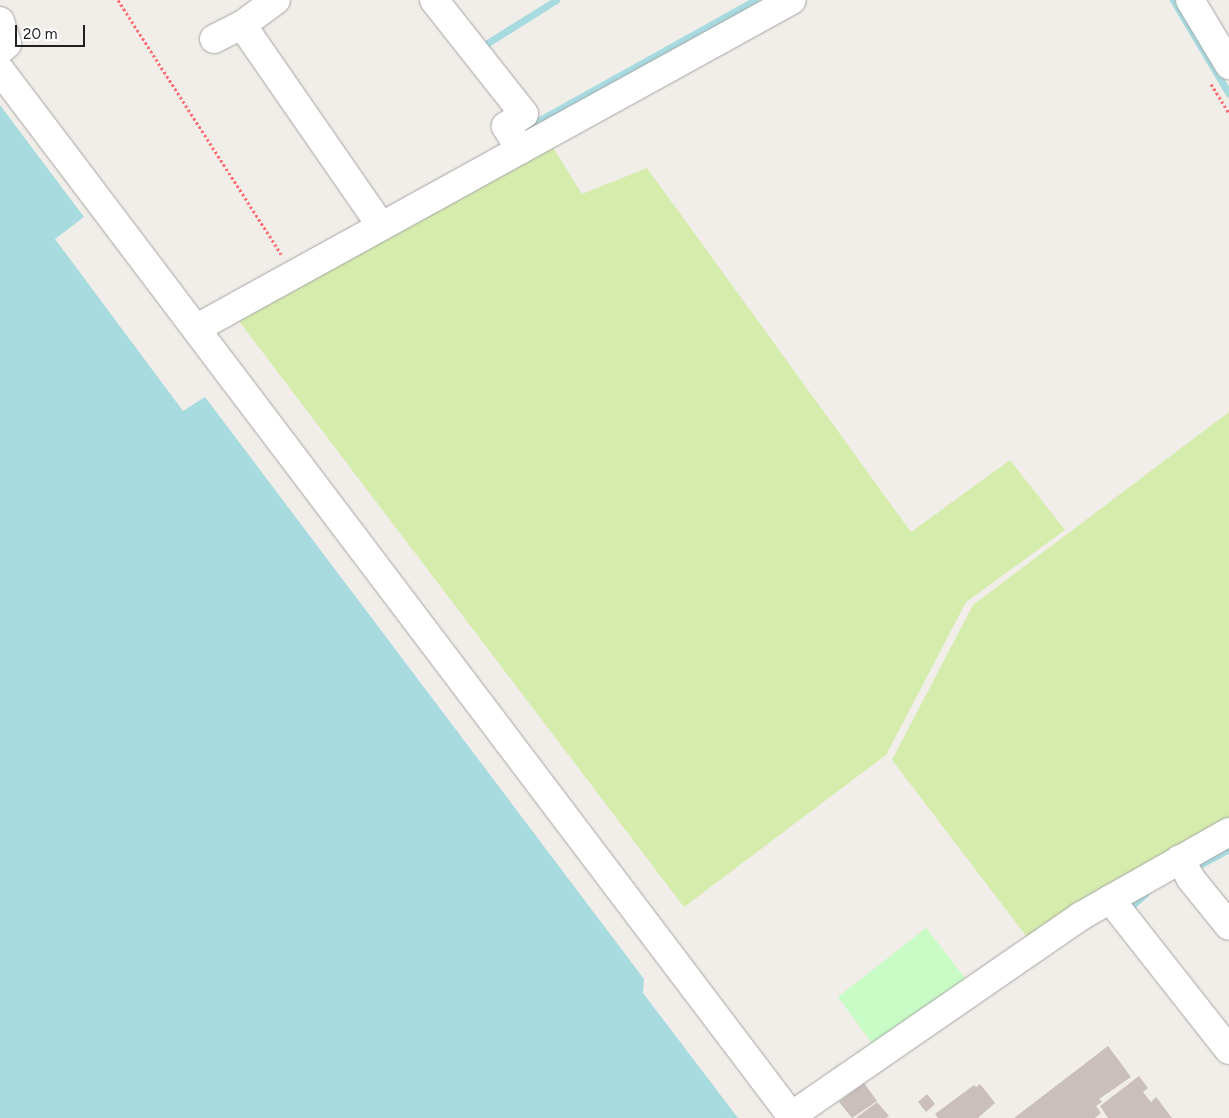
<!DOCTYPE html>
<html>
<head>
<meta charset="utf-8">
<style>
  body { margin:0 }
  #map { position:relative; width:1229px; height:1118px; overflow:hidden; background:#f1ede8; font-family:Figtree,sans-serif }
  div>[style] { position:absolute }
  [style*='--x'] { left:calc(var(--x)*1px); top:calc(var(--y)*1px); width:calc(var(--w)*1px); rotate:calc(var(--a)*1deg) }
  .grass>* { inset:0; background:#d5ecad }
  .park>* { inset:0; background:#c8fbc5 }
  .water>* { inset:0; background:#a7dbe0 }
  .stream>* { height:7px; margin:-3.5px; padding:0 3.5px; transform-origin:3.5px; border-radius:3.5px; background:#a7dbe0 }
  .building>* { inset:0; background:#cabfba }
  .path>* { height:3px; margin-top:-1.5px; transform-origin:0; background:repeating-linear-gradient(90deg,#fd6d72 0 2.5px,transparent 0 5px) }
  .roads { filter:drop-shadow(0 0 1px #a5a5a5) drop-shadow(0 0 1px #a5a5a5) }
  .minor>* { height:28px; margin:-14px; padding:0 14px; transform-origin:14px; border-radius:14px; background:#fff }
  span { translate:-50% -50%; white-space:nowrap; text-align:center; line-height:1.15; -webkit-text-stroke:4px #fff; paint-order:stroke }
  .scale { position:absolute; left:15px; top:25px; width:70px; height:22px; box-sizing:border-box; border:2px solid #212121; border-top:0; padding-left:6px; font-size:15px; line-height:18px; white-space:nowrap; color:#212121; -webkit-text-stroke:4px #fff; paint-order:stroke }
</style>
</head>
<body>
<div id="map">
  <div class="grass">
    <div style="clip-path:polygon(551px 144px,582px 194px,647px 168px,911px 532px,1010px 460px,1065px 530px,966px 602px,886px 755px,684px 907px,238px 320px)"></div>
    <div style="clip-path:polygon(1229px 412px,1229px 819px,1027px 937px,892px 760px,973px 605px)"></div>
  </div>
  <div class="park">
    <div style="clip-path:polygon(926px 928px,969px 983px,874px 1046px,838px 997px)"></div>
  </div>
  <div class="water">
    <div style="clip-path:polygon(0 105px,84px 217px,55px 239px,183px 411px,205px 397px,644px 979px,643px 993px,738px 1118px,0 1118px)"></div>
  </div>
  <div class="stream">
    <div style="--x:1173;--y:0;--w:109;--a:59.2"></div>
    <div style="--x:478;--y:49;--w:92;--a:-32.1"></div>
    <div style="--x:527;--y:127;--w:261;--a:-29.1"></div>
    <div style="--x:1192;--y:869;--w:42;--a:-28.4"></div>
    <div style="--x:1130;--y:910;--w:2;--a:-117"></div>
    <div style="--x:1129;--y:908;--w:21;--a:-41"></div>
  </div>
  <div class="building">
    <div style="clip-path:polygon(1108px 1046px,1131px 1077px,1099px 1099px,1102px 1102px,1096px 1106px,1101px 1113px,1095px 1118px,1014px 1118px)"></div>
    <div style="clip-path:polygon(1139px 1076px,1148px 1088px,1143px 1092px,1151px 1102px,1156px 1097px,1172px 1118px,1108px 1118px,1100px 1106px)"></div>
    <div style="clip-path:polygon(864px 1083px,877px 1101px,852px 1118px,839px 1102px)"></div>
    <div style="clip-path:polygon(980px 1084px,995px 1103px,978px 1118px,938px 1118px,935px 1114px,974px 1085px,976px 1087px)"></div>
    <div style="clip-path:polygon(927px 1094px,935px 1104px,926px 1112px,918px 1102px)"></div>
    <div style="clip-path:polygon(877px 1102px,889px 1116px,886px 1118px,856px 1118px)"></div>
  </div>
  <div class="path">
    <div style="--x:118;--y:0;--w:302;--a:57.3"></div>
    <div style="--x:1211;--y:84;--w:34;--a:58"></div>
  </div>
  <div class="roads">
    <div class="minor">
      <div style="--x:434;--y:0;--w:145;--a:51.7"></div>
      <div style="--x:524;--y:114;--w:22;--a:146"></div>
      <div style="--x:506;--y:126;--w:28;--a:60"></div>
      <div style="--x:1190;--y:0;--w:76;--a:59"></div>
      <div style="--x:0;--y:21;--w:24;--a:73"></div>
      <div style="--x:7;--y:44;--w:9;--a:139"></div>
      <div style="--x:242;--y:25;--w:244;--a:55.3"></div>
      <div style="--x:214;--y:39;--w:31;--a:-27"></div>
      <div style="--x:242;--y:25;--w:42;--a:-36.3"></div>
      <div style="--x:0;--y:70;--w:1314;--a:52.89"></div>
      <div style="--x:197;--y:328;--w:679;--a:-28.87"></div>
      <div style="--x:1180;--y:859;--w:23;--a:61"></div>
      <div style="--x:1191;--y:879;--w:60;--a:51"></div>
      <div style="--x:1110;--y:899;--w:192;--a:51.8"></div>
      <div style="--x:791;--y:1116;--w:352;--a:-34.6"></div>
      <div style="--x:1081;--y:916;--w:170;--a:-29.6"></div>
    </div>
  </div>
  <div class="scale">20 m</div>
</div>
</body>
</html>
